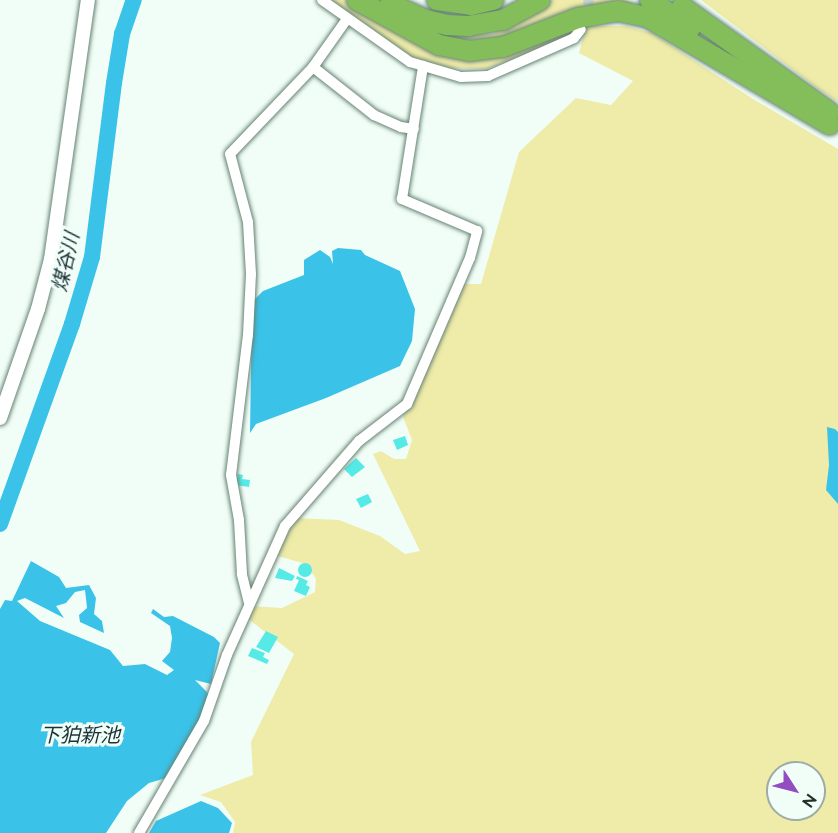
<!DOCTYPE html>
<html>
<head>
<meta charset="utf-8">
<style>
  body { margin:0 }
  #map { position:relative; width:838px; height:833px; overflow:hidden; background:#f1fef7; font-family:Raleway,"Noto Sans JP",sans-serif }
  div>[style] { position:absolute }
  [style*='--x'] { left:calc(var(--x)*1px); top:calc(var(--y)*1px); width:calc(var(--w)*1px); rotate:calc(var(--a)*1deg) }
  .green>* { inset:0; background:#efeba9 }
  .water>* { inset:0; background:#3ac2e8 }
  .river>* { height:16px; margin:-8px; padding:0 8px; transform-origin:8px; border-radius:8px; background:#3ac2e8 }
  .building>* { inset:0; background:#56eae6 }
  .round { border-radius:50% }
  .minor-tunnel>* { height:10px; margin-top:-5px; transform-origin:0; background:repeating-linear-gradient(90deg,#c8d5ce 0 10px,transparent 0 15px) }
  .roads { filter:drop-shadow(0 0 2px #658273) drop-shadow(0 0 2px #658273) }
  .minor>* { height:10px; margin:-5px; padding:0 5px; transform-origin:5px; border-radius:5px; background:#fff }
  .tertiary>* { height:14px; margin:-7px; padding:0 7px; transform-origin:7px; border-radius:7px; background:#fff }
  .motorway>* { height:20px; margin:-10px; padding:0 10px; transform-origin:10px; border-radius:10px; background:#83be5a }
  span { translate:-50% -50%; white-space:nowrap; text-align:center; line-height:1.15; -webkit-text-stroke:6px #f1fef7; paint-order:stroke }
  .water-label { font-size:20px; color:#1b3138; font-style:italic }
  .north { position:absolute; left:766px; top:761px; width:60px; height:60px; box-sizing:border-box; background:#f1fef7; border:2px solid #9faca5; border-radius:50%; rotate:126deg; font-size:16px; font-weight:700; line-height:24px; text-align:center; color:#24302a }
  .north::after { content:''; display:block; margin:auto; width:21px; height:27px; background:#924dc1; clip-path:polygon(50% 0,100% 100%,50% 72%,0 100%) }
</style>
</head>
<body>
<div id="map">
  <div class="green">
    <div style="clip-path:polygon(331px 0,345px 0,446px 56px,577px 28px,571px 37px,486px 69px,443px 68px,415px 60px)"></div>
    <div style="clip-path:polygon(552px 0,627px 0,642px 10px,496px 39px,457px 39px,437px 32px,492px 34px,536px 13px)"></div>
    <div style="clip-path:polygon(701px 0,838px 0,838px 102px,817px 88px)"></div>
    <div style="clip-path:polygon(evenodd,586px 26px,626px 26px,652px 33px,753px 99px,838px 149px,838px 833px,233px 833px,235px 822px,221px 802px,200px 795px,253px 775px,251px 742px,294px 654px,247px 618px,249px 606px,282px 608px,315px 592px,316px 579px,306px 564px,274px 555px,295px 518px,339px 520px,380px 536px,405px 554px,420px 551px,373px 454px,381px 451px,394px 459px,406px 459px,412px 440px,403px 417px,463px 284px,481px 284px,519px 152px,576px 98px,611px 105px,633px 81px,579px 53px,586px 26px,778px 773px,814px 773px,814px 809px,778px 809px,778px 773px)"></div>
  </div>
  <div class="water">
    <div style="clip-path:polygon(338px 248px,361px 250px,365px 255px,400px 271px,415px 309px,412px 341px,400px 366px,326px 398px,256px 424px,250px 433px,252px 302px,263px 291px,304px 275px,304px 260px,320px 250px,330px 257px,333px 264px,332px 251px)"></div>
    <div style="clip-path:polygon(827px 427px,835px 429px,838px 432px,838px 504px,826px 490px,829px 465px)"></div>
    <div style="clip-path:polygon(31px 561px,59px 577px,66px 588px,89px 585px,96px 598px,94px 614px,102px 621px,104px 633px,80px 622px,79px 615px,87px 608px,85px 590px,75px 592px,66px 603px,56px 606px,64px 618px,25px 598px,17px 601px,40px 621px,110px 650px,123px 666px,145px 664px,167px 675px,174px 670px,162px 661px,170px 652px,172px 638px,170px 626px,151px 613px,153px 609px,164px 617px,173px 616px,214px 637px,220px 643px,211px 684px,195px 680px,207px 692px,210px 699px,201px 723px,166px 778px,149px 783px,127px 801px,106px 833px,0 833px,0 609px,5px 600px,12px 601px)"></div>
    <div style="clip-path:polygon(201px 801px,218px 808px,232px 823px,229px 833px,149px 833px,156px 821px)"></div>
  </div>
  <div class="river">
    <div style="--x:0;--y:524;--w:213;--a:-70.2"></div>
    <div style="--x:72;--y:324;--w:70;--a:-73.4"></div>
    <div style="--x:92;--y:257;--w:175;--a:-82.8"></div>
    <div style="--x:114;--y:83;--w:50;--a:-80.7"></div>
    <div style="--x:122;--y:34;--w:36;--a:-71"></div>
  </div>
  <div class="building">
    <div style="clip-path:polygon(405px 436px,408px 445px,397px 450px,393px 440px)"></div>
    <div style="clip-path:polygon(356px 458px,365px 467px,352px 477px,344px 469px)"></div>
    <div style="clip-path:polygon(238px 474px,243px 475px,242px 479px,250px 480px,249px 487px,236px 485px)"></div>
    <div style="clip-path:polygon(368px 494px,372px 502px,361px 508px,356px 499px)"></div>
    <div class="round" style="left:298px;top:563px;width:14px;height:14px"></div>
    <div style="clip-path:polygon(279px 568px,295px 576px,292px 581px,275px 578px)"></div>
    <div style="clip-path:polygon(297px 576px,308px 581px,306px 585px,310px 587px,306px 596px,294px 591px,299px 580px,296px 579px)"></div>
    <div style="clip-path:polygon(266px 631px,278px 637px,269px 653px,256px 647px)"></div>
    <div style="clip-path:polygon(252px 648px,265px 653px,263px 657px,269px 660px,267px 664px,248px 656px)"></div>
  </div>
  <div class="minor-tunnel">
    <div style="--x:584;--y:20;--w:21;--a:-76"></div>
  </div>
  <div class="roads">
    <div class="minor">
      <div style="--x:322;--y:0;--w:108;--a:35.2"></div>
      <div style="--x:410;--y:62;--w:53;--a:16.4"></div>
      <div style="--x:461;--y:77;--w:27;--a:-2"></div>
      <div style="--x:488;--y:76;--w:94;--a:-23.8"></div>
      <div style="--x:574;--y:38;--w:11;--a:-52"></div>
      <div style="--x:313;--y:67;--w:78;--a:38.2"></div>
      <div style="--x:374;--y:115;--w:30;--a:24"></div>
      <div style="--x:401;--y:127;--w:13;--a:9"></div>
      <div style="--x:249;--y:603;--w:30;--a:-104"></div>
      <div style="--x:242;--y:574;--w:54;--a:-93.2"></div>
      <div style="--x:239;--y:520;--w:46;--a:-100.1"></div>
      <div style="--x:231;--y:475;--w:141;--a:-83.1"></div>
      <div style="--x:248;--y:335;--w:61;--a:-87.2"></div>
      <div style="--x:251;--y:274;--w:52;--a:-93.3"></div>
      <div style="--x:248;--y:222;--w:70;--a:-104.8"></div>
      <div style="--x:230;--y:154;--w:120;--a:-46.3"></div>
      <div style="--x:313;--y:67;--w:59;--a:-54.7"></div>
      <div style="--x:139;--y:833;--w:129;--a:-59.9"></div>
      <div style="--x:204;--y:721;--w:70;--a:-70.8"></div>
      <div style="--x:227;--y:655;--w:141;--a:-65.8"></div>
      <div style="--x:285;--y:526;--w:113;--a:-49"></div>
      <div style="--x:359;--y:441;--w:61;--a:-37.6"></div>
      <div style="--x:407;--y:404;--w:159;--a:-66.7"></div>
      <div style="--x:470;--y:258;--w:28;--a:-75"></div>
      <div style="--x:477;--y:231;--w:82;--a:-156.9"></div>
      <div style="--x:402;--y:199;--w:135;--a:-81"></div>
    </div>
    <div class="tertiary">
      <div style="--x:0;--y:418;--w:115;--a:-70.8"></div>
      <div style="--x:38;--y:309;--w:52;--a:-75.4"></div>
      <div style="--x:51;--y:259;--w:262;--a:-81.9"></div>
    </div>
    <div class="motorway">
      <div style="--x:357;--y:0;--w:94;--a:28.8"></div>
      <div style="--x:439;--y:45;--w:31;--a:11"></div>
      <div style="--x:469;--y:51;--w:34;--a:-7"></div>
      <div style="--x:503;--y:47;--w:80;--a:-21.1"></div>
      <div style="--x:578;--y:18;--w:41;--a:-9.9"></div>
      <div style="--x:618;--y:11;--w:30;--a:12"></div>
      <div style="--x:647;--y:17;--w:212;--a:30.5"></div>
      <div style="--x:437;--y:0;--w:34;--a:8"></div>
      <div style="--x:471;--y:5;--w:23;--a:-13"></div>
      <div style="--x:650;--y:0;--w:49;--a:35"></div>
      <div style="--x:390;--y:4;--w:39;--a:24"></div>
      <div style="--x:426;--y:20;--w:22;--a:13"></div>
      <div style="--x:447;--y:25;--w:21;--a:3"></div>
      <div style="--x:468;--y:26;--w:36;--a:-10"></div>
      <div style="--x:503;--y:20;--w:42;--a:-28.4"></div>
      <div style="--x:682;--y:7;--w:181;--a:35.5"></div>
    </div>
  </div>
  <div class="water-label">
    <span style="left:66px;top:262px;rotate:-77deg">煤谷川</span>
    <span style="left:80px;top:735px">下狛新池</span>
  </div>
  <div class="north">N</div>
</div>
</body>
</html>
